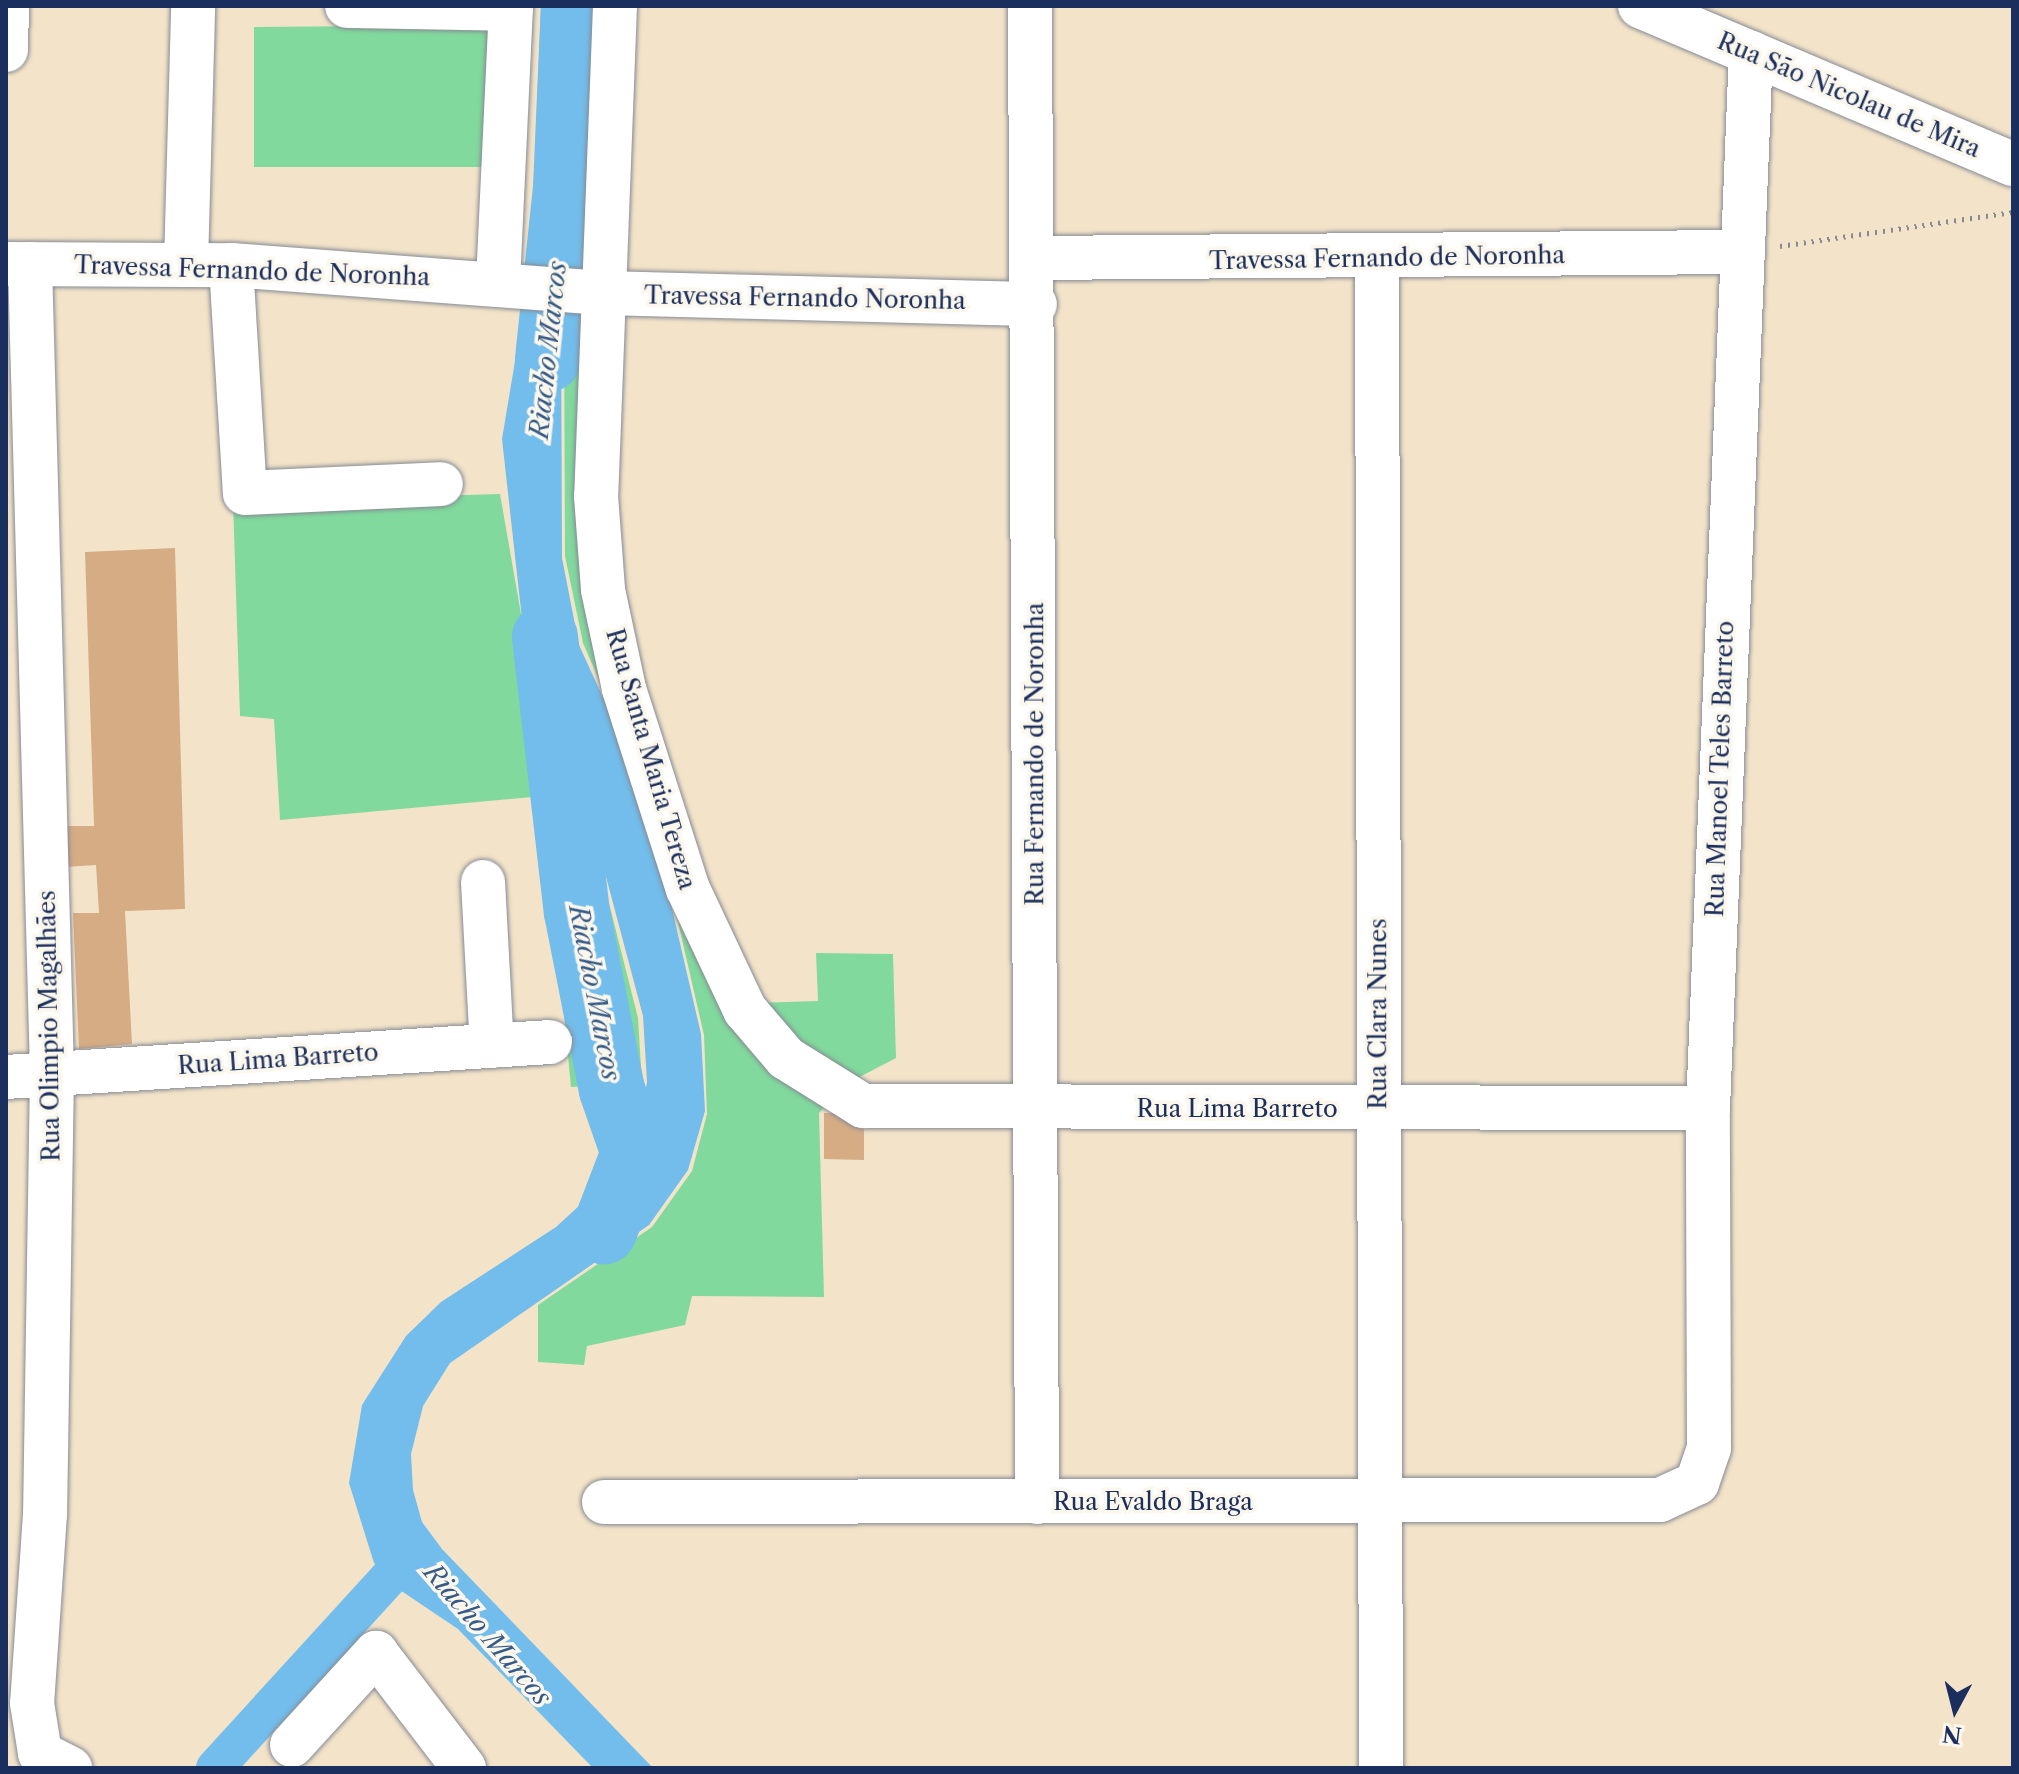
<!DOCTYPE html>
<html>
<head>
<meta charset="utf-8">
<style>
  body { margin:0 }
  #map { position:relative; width:2019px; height:1774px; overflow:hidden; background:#f3e4c9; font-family:"Libre Caslon Text",serif }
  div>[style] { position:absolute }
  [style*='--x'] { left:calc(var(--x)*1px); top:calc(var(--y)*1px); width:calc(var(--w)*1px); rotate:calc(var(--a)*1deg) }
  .green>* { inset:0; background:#81d99d }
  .water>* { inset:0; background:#72bdeb }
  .canal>* { height:38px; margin:-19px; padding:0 19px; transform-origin:19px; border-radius:19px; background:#72bdeb }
  .river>* { height:66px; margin:-33px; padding:0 33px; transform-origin:33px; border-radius:33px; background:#72bdeb }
  .building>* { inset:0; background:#d6ac85 }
  .path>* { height:5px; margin-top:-2.5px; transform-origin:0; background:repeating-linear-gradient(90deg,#878a94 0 2px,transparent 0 8px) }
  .roads { filter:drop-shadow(0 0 2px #878a94) drop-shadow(0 0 2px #878a94) }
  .minor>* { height:44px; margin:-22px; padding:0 22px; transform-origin:22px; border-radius:22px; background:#fff }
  span { translate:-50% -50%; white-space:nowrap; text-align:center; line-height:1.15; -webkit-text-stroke:7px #fbf7ec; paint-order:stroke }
  .street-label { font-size:24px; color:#1b2f5e }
  .water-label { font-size:26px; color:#355a88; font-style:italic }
  .frame { position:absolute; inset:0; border:8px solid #1b2f5e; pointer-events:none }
  .north { position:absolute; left:1915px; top:1670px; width:80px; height:80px; -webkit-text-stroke:6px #fbf7ec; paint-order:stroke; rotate:187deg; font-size:22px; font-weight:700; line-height:32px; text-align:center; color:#1b2f5e }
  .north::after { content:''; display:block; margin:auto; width:28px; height:36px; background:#1b2f5e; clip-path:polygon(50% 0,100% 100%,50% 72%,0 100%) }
</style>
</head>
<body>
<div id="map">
  <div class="green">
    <div style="clip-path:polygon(492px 25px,486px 167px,254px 167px,254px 27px)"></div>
    <div style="clip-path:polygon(564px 303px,582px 306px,577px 509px,724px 1004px,818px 1001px,816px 953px,893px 954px,896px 1058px,848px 1083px,819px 1113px,824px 1297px,692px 1296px,685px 1325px,587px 1346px,584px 1365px,538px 1362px,538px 1305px,652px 1227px,692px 1171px,707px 1114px,704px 1035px,663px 857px,629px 749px,583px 643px,565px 556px)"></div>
    <div style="clip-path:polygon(500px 494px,534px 688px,581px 792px,638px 1018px,642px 1083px,571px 1087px,543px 796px,280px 820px,274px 719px,240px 716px,233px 502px)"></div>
  </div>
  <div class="water">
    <div style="clip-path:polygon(541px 6px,597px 6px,592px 238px,532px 234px)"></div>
    <div style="clip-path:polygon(525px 301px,561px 303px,562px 558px,579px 645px,627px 750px,660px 857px,701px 1034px,705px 1111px,688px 1170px,649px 1225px,450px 1363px,423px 1406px,411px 1454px,413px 1490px,422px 1522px,442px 1549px,653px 1768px,593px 1768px,458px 1629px,394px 1586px,374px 1563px,349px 1483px,362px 1405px,406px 1336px,441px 1302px,556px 1227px,617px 1171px,638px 1134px,647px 1082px,643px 1016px,583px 790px,537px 689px,522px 619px,502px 439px)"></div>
  </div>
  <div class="canal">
    <div style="--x:215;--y:1768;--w:294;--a:-47.6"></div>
  </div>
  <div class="river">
    <div style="--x:548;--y:359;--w:173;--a:-84"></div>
    <div style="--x:566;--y:187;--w:181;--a:-87.5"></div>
    <div style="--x:545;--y:637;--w:277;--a:83.4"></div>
    <div style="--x:577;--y:912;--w:181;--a:78.9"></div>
    <div style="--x:612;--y:1090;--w:67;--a:70.8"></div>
    <div style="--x:634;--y:1153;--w:84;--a:111"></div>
  </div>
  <div class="building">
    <div style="clip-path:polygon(175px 548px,185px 909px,125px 911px,132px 1044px,79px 1049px,73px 913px,99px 913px,96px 865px,65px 867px,63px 826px,94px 826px,85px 552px)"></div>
    <div style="clip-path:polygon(824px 1113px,864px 1114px,864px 1160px,824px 1159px)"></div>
  </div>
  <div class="path">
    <div style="--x:1780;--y:246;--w:235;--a:-8.3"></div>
  </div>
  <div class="roads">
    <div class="minor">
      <div style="--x:347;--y:6;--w:164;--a:1"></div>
      <div style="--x:615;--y:6;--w:490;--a:92.2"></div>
      <div style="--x:596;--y:496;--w:94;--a:85.7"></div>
      <div style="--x:603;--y:590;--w:101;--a:78"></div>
      <div style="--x:624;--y:689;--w:210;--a:72.3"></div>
      <div style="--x:688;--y:889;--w:134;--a:64.8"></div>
      <div style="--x:745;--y:1010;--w:63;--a:49.5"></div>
      <div style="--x:786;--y:1058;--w:91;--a:31.9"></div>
      <div style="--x:863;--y:1106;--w:845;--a:0.14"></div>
      <div style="--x:1030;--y:6;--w:1496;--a:89.73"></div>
      <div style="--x:1640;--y:6;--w:405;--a:23"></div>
      <div style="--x:6;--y:50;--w:44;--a:-88.7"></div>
      <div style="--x:1035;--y:258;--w:704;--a:-0.49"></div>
      <div style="--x:1377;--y:261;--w:1507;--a:89.85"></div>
      <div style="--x:6;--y:264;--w:225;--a:0.3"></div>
      <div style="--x:231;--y:265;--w:376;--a:4.3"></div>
      <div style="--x:606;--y:293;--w:429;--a:1.5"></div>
      <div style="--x:30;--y:264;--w:809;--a:88.44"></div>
      <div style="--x:52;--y:1073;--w:441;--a:90.9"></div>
      <div style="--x:45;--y:1514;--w:189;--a:93.9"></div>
      <div style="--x:32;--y:1703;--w:51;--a:80.9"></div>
      <div style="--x:40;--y:1753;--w:34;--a:27"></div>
      <div style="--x:186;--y:264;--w:258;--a:-88.4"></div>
      <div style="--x:231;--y:265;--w:228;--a:86.5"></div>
      <div style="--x:245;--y:493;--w:196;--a:-2.6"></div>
      <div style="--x:498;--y:282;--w:276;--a:-87.3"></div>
      <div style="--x:483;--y:882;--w:164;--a:86.9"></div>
      <div style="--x:6;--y:1077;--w:545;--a:-3.68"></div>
      <div style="--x:604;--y:1502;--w:1056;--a:-0.11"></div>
      <div style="--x:1660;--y:1500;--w:41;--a:-24.7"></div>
      <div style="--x:1697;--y:1483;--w:37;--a:-71"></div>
      <div style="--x:1709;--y:1448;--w:340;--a:-90.2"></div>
      <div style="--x:1708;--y:1108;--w:1056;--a:-87.67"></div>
      <div style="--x:292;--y:1745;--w:125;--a:-47.6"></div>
      <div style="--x:376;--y:1653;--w:145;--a:52.6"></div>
    </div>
  </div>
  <div class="street-label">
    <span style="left:1849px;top:95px;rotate:23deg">Rua São Nicolau de Mira</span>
    <span style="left:1387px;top:258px;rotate:-1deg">Travessa Fernando de Noronha</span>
    <span style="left:252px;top:271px;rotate:2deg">Travessa Fernando de Noronha</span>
    <span style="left:805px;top:298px;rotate:1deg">Travessa Fernando Noronha</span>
    <span style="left:1035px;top:754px;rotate:-90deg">Rua Fernando de Noronha</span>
    <span style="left:651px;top:759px;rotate:74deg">Rua Santa Maria Tereza</span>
    <span style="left:1720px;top:769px;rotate:-88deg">Rua Manoel Teles Barreto</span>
    <span style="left:1378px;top:1014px;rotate:-90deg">Rua Clara Nunes</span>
    <span style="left:49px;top:1026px;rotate:-91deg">Rua Olimpio Magalhães</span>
    <span style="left:278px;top:1059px;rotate:-4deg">Rua Lima Barreto</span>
    <span style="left:1237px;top:1109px">Rua Lima Barreto</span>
    <span style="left:1153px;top:1502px">Rua Evaldo Braga</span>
  </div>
  <div class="water-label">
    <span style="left:549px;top:350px;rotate:-84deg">Riacho Marcos</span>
    <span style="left:594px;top:993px;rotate:79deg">Riacho Marcos</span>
    <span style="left:487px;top:1635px;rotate:49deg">Riacho Marcos</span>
  </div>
  <div class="frame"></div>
  <div class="north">N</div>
</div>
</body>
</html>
